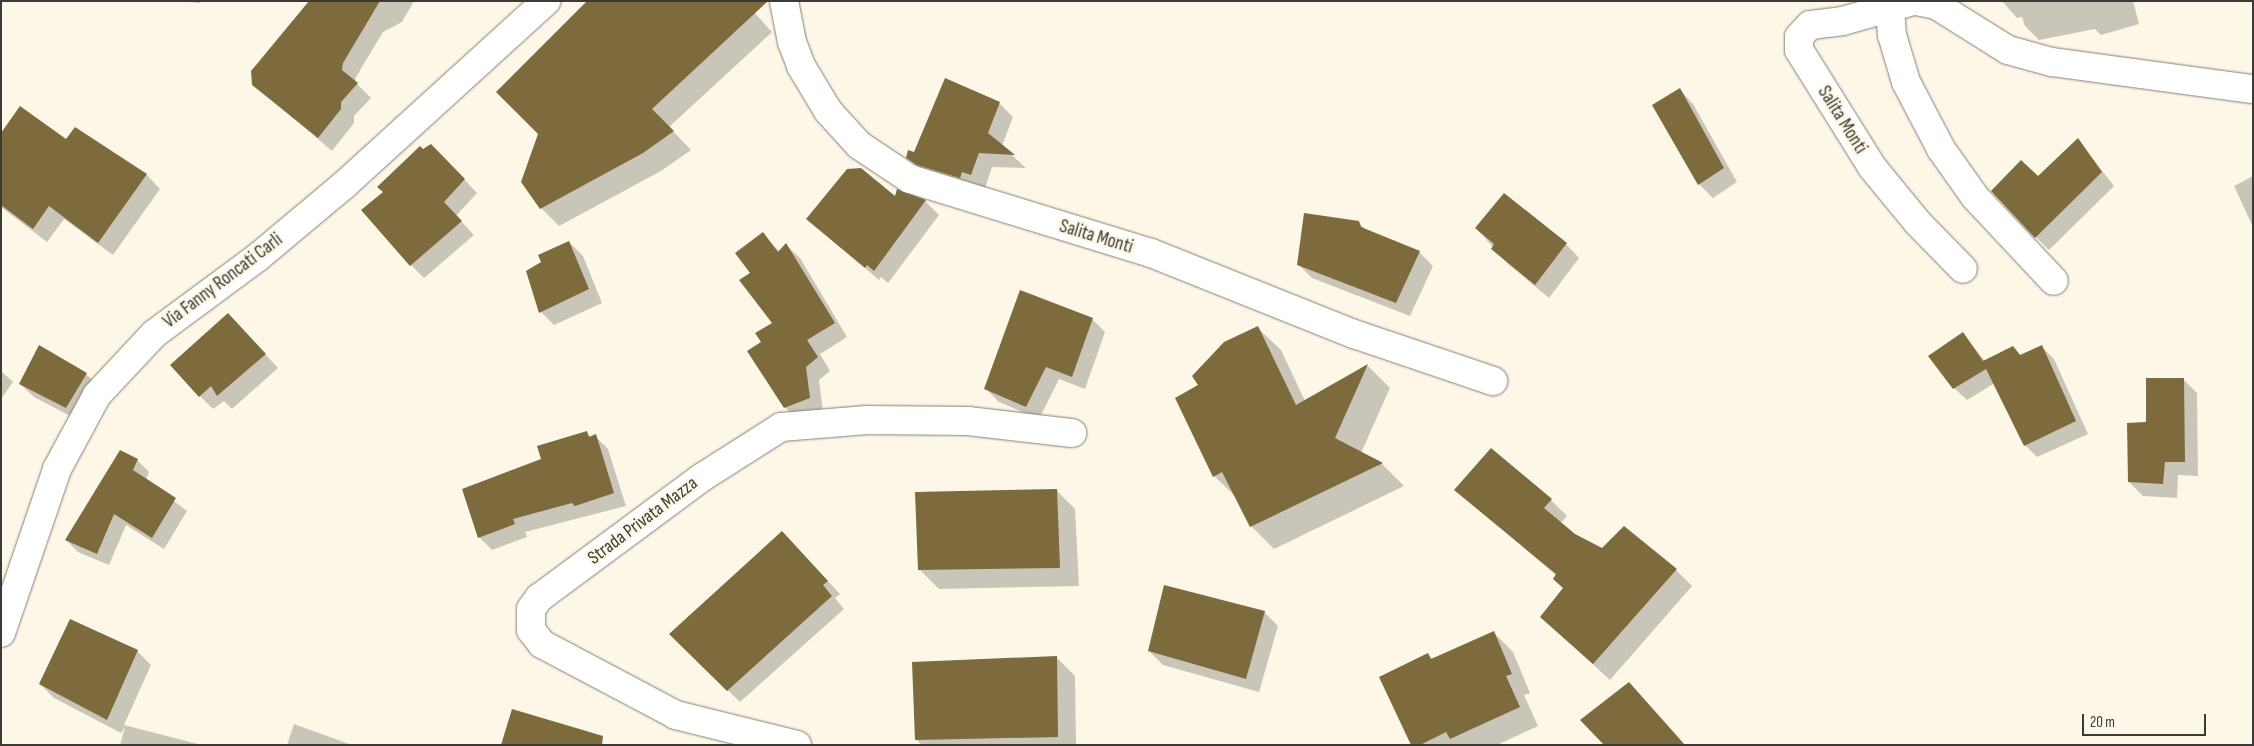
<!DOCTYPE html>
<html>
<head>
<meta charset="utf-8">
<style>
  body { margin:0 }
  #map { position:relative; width:2254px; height:746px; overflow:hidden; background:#fdf7e8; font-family:"Sofia Sans Condensed",sans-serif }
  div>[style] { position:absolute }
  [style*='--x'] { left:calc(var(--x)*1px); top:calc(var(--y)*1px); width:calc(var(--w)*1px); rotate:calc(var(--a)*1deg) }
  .shadow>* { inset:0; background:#0003 }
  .building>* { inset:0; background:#7d6b3d }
  .roads { filter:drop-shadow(0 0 1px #857f72) drop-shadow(0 0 1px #857f72) }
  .street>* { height:28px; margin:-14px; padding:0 14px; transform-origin:14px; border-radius:14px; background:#fff }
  span { translate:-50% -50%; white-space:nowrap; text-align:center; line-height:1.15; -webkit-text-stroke:5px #fdf7e8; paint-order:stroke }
  .street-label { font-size:19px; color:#3c3a34 }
  .frame { position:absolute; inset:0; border:2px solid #3c3a34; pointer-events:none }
  .scale { position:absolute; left:2082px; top:714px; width:124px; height:22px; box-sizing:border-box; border:2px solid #3c3a34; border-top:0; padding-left:6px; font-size:15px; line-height:18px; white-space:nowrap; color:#3c3a34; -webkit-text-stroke:4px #fdf7e8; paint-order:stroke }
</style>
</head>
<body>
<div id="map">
  <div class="shadow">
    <div style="clip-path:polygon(176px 1px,200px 1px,200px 3px)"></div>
    <div style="clip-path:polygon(313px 1px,414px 1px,402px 22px,383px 32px,356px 77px,355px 82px,371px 98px,354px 116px,354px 123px,332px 151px,253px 84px)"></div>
    <div style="clip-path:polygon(744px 1px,772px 32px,669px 127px,691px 150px,661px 171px,559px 226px,541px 208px)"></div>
    <div style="clip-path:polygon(2002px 1px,2133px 1px,2139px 24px,2101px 35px,2095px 29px,2039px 40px,2025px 26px,2022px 17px,2017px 18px)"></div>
    <div style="clip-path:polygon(946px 80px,999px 103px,1013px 117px,1002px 146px,1026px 168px,992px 167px,985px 188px,976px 185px,973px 191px,921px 171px,907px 157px,915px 153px)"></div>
    <div style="clip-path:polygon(1680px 90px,1693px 104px,1737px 182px,1713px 198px,1699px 184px)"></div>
    <div style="clip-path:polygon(75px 129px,147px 175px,160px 189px,113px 255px,64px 219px,47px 242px,1px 207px,1px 135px,66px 141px)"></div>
    <div style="clip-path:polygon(2078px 140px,2114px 186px,2049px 250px,2036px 237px,2038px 178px)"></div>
    <div style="clip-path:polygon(423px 150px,444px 158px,477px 193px,456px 216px,474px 235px,424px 278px,411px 265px)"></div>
    <div style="clip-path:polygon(2253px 176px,2253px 227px,2234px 186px)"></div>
    <div style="clip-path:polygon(898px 191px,925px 201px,939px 215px,888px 283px,881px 277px,879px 280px,808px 219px,895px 198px)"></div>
    <div style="clip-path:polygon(1358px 222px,1367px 231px,1419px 252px,1433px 266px,1410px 316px,1312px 278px,1298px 264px)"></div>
    <div style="clip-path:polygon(1476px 228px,1566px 244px,1579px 258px,1549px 298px,1507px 263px)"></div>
    <div style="clip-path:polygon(762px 234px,780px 252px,786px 245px,800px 258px,847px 337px,820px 354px,830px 371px,819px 380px,823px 412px,798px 421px,785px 407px,763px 342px,774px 323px,751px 273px)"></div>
    <div style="clip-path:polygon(569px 242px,583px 256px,602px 303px,554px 325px,541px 312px)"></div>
    <div style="clip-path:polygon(1092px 319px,1105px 332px,1085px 389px,1059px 379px,1039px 419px,999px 402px,986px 389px)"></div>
    <div style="clip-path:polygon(1258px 328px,1281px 350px,1305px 401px,1368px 366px,1390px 388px,1361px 453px,1382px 464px,1404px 486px,1274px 549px,1251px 526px,1237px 498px,1214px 476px,1200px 385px)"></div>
    <div style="clip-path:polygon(242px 329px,278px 368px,232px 409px,224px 401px,213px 409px,200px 396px)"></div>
    <div style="clip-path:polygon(1963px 334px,1985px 361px,2013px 347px,2021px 356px,2042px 347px,2054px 359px,2088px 434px,2037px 457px,2025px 445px,1995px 383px,1967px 400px,1954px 388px)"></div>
    <div style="clip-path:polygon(1px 371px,13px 382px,1px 399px)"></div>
    <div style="clip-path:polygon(86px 374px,100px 387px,80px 421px,34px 397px,20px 384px)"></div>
    <div style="clip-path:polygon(2183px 379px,2197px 393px,2198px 476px,2178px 475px,2177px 498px,2143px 496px,2129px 482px,2147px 423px)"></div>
    <div style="clip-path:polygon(586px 432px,591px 437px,595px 436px,608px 449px,626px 506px,525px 532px,527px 537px,492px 550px,479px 537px,542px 460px)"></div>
    <div style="clip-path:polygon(137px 460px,149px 472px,146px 480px,187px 511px,164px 549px,126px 525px,109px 565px,78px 552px,66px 540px)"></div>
    <div style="clip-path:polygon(1056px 490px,1075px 509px,1079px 586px,939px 589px,920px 570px)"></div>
    <div style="clip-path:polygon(1456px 490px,1551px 500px,1567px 516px,1561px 523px,1574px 535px,1602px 550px,1676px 570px,1692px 586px,1610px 680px,1541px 617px,1564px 589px,1557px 576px)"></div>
    <div style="clip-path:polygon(794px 545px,840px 594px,835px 598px,844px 609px,740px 702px,670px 634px)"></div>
    <div style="clip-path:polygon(1264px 612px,1278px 626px,1259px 692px,1163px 665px,1149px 651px)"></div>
    <div style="clip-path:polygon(1494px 633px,1513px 652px,1530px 693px,1524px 695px,1538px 726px,1497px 745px,1412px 745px,1428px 654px,1433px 660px)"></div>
    <div style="clip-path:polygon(137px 651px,151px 665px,124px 725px,202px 745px,120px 745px,125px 727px,121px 733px,54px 698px,40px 684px)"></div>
    <div style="clip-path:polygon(1057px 658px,1075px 676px,1076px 745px,922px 745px,917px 740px)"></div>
    <div style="clip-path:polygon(294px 724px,352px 745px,287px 745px)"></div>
  </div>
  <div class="building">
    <div style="clip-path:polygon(309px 1px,380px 1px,343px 63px,342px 70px,358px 83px,341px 102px,341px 109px,318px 138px,252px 85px,251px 71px)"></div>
    <div style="clip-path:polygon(587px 1px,768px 1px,652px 109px,674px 131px,643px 153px,540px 209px,521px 182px,538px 134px,496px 92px)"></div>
    <div style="clip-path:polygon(945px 78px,1000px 102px,988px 133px,1015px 155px,979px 153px,971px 175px,962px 172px,960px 178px,917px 165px,906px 158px,908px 150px,914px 152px)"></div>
    <div style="clip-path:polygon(1680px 88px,1724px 168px,1698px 185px,1652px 105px)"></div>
    <div style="clip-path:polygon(20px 106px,66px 139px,75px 127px,147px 174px,98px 243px,49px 206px,33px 229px,1px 205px,1px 133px)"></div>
    <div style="clip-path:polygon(2078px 138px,2102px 172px,2035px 238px,1991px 191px,2021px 160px,2038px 176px)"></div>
    <div style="clip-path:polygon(431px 144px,465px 179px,444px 202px,462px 221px,410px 266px,361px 210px,383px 192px,377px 187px,420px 146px,423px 149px)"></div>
    <div style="clip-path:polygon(861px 168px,895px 196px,897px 189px,926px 200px,874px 271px,867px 265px,865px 268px,806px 219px,847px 169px)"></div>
    <div style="clip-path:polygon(1504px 193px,1567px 243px,1535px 285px,1491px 249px,1494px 244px,1475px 228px)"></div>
    <div style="clip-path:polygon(1304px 213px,1359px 221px,1361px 227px,1420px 251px,1396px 303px,1297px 265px)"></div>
    <div style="clip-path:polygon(763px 232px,778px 252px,786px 243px,835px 323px,807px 340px,818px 357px,806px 367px,810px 398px,784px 408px,747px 351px,761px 342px,755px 333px,772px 323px,739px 280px,750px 273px,735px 253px)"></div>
    <div style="clip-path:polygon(569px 241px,589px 289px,539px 313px,526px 271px,541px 262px,538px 255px)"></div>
    <div style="clip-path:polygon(1020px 290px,1093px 318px,1072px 377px,1046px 367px,1026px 407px,984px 389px)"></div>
    <div style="clip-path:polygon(228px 313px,266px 354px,217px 396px,211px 386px,199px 397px,170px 365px)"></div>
    <div style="clip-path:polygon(1258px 326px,1296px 405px,1368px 364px,1335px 438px,1383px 463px,1250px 527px,1222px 472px,1213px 477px,1175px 398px,1198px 385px,1192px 376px,1224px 342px)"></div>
    <div style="clip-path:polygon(1963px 332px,1983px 361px,2013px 346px,2020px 355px,2042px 345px,2076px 421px,2024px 446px,1986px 369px,1953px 389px,1928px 356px)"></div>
    <div style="clip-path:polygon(39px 345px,87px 373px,66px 408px,19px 384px)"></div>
    <div style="clip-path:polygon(2146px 378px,2184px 378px,2185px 462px,2165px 462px,2163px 484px,2128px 482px,2127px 423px,2146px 422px)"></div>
    <div style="clip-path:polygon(587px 431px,589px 437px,596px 434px,614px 493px,575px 506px,572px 503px,513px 519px,515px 524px,478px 538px,462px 489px,541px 459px,537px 446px)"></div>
    <div style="clip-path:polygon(1491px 448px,1552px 499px,1544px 508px,1575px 534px,1602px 548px,1624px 526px,1677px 569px,1593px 664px,1540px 617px,1563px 588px,1553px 579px,1556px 574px,1454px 490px)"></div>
    <div style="clip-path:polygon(120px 450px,138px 459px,133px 470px,176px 498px,152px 538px,114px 514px,97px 554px,65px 540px)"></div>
    <div style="clip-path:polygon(1057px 489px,1060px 568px,918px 570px,915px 492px)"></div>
    <div style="clip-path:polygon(782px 531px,828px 581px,823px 585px,832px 596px,727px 691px,669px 634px)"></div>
    <div style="clip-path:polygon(1164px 585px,1265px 611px,1246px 679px,1148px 651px)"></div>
    <div style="clip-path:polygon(70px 619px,138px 650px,107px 720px,39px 684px)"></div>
    <div style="clip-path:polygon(1494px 631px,1512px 674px,1506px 676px,1520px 707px,1450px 739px,1446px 732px,1420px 745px,1411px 745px,1379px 677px,1428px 653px,1431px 659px)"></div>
    <div style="clip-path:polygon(1057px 656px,1058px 737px,915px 740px,912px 662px)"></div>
    <div style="clip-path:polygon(1629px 682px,1685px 745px,1604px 745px,1580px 720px)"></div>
    <div style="clip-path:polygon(512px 709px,603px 736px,602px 745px,501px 745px)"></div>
  </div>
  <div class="roads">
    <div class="street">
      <div style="--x:784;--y:1;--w:42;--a:79"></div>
      <div style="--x:792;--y:42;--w:26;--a:69"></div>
      <div style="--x:801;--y:66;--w:52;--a:59"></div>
      <div style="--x:828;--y:111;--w:46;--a:47.6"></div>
      <div style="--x:859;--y:145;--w:61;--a:33.7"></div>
      <div style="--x:910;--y:179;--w:252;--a:17.1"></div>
      <div style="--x:1151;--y:253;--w:219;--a:21.8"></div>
      <div style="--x:1354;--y:334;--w:147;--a:18.7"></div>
      <div style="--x:1913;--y:1;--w:73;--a:164.1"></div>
      <div style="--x:1843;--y:21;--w:33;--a:173"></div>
      <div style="--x:1810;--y:25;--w:16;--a:133"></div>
      <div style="--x:1799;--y:37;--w:13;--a:90"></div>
      <div style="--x:1799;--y:50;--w:138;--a:58"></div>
      <div style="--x:1872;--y:167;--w:72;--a:50.6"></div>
      <div style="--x:1918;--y:223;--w:64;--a:45.6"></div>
      <div style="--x:1916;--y:1;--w:20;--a:11"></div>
      <div style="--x:1936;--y:5;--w:85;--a:32"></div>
      <div style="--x:2008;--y:50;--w:46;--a:15.3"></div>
      <div style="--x:2052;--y:62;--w:203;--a:7.7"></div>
      <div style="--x:1890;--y:8;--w:27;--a:86"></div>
      <div style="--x:1892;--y:35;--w:49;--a:73.4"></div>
      <div style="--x:1906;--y:82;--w:76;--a:62.4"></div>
      <div style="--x:1941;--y:149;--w:59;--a:54.7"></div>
      <div style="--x:1975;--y:197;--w:115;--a:46.8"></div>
      <div style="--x:1;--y:633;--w:173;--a:-71.1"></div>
      <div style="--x:57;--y:469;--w:84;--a:-61.6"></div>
      <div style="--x:97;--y:395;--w:83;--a:-46.9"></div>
      <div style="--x:154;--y:334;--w:129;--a:-36.5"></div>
      <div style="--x:258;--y:257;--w:111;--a:-39.9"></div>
      <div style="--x:343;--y:186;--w:275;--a:-42.3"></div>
      <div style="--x:797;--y:745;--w:125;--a:-166.1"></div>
      <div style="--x:676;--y:715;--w:152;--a:-152.1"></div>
      <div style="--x:542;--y:644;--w:18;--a:-128"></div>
      <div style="--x:531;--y:630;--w:21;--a:-90"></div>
      <div style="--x:531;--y:609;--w:14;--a:-54"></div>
      <div style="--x:539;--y:598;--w:202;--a:-36.5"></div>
      <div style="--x:701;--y:478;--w:95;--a:-32.5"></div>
      <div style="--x:781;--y:427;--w:86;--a:-4.7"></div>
      <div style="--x:867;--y:420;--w:101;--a:0.6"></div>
      <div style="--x:968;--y:421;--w:105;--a:6.6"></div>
    </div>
  </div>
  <div class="street-label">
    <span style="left:1842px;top:120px;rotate:58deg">Salita Monti</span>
    <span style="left:1096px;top:237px;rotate:17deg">Salita Monti</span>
    <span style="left:223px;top:281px;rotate:-37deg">Via Fanny Roncati Carli</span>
    <span style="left:643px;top:521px;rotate:-37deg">Strada Privata Mazza</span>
  </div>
  <div class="frame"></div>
  <div class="scale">20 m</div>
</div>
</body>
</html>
